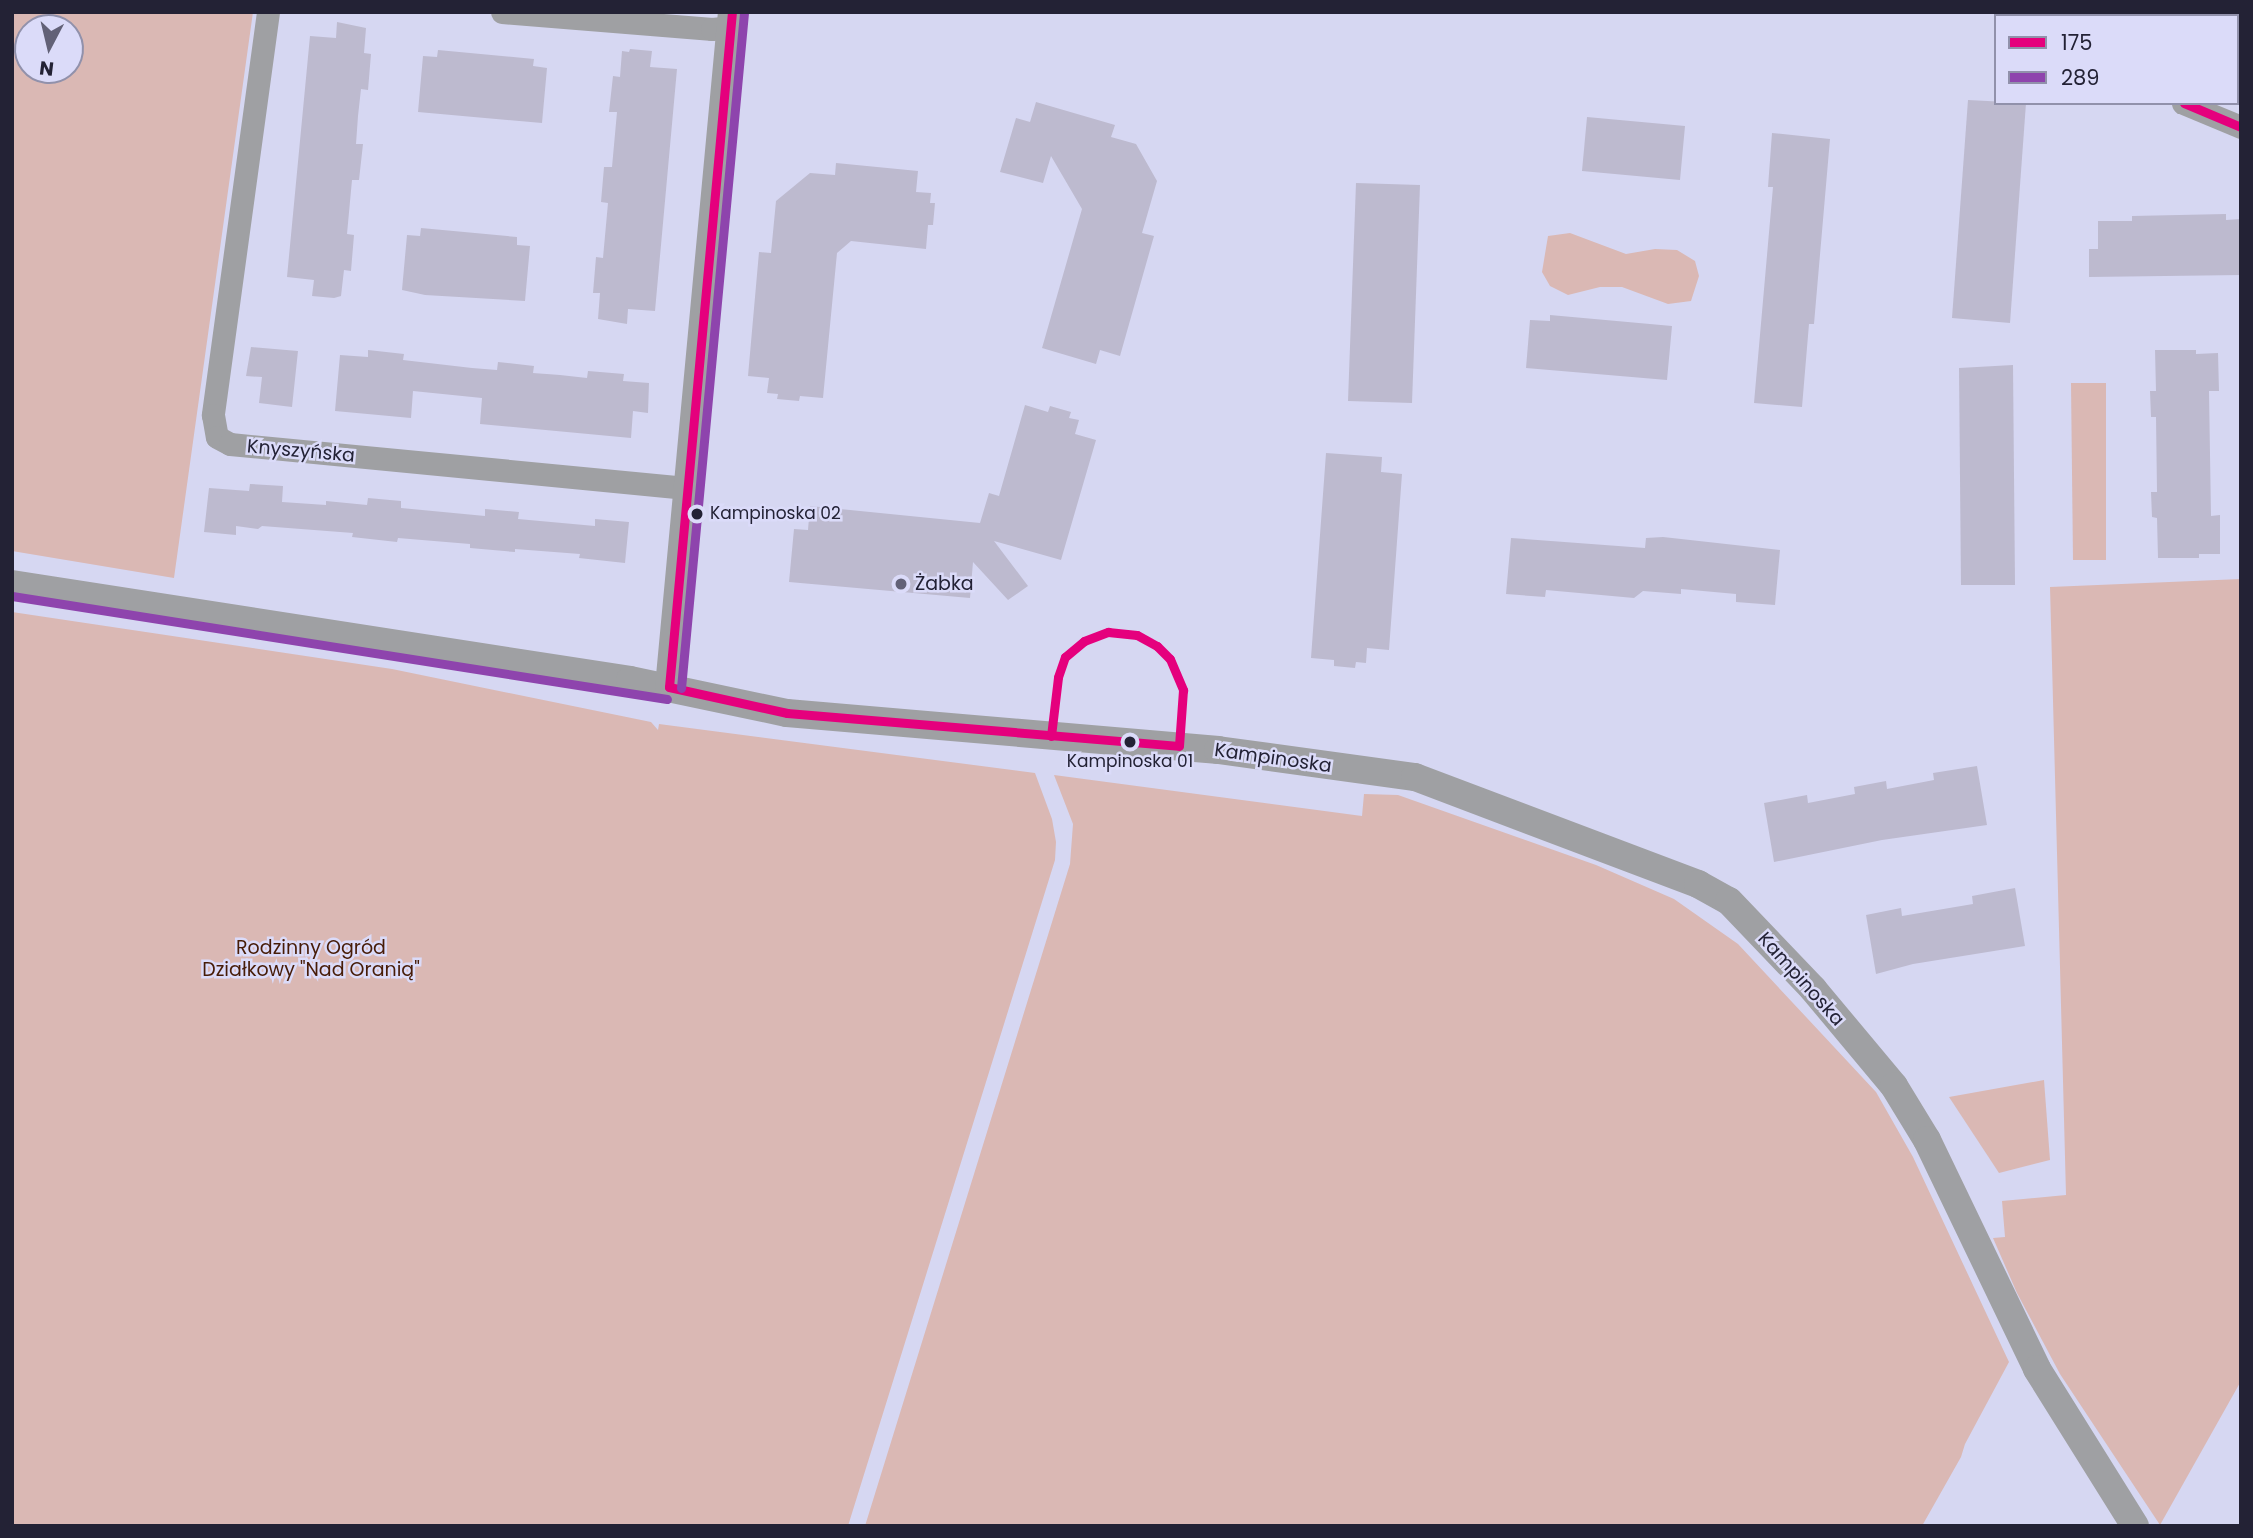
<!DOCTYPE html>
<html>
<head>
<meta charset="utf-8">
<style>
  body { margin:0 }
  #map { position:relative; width:2253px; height:1538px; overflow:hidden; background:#d6d7f2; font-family:Poppins,sans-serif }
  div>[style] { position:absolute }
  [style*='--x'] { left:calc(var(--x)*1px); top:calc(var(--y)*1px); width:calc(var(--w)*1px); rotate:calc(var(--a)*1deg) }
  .green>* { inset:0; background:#dab8b4 }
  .building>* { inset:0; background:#bdbacf }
  .minor>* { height:23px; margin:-11.5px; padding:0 11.5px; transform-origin:11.5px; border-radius:11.5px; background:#9fa0a3 }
  .tertiary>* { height:28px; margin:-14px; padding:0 14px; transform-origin:14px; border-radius:14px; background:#9fa0a3 }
  .bus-1>* { height:9px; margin:-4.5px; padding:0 4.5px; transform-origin:4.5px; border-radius:4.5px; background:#e5007d }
  .bus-2>* { height:9px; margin:-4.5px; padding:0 4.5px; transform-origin:4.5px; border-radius:4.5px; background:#8e44ad }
  .dots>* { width:19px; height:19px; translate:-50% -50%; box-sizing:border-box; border:4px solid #dbdbf9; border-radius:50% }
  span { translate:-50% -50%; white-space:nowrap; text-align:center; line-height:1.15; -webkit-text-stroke:5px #dbdbf9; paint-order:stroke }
  .bus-label { font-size:17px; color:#232235 }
  .left { translate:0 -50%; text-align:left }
  .street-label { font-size:19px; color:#232235 }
  .poi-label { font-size:19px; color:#232235 }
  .park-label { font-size:19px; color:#471c07 }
  .frame { position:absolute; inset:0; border:14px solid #232235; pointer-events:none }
  .legend { position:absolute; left:1994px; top:14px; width:245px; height:91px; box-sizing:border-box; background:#dbdbf9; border:2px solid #9191ab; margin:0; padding:9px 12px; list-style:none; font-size:21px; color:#232235 }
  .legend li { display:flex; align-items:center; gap:14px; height:35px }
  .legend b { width:35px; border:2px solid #9191ab }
  .north { position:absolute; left:14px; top:14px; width:70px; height:70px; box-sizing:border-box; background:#dbdbf9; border:2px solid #9191ab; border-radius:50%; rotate:187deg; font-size:19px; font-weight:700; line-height:28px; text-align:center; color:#232235 }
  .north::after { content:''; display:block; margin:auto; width:24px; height:32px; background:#626177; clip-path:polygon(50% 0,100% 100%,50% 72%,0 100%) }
</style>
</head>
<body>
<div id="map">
  <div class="green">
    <div style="clip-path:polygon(evenodd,12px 12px,253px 12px,174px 578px,12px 551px,12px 12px,28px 28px,70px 28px,70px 70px,28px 70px,28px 28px)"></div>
    <div style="clip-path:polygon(1570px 233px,1626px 254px,1655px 249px,1677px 250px,1695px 261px,1699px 276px,1691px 301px,1668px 304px,1622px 287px,1600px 287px,1568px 295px,1550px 286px,1542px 272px,1548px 236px)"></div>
    <div style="clip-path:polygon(2071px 383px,2106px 383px,2106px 560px,2073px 560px)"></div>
    <div style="clip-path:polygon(2241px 579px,2241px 1381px,2160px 1525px,2060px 1374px,2017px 1293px,1993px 1238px,2005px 1237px,2002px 1201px,2066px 1195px,2050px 587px)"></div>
    <div style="clip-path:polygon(12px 612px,392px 669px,651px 722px,658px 730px,659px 724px,1035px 773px,1052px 819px,1056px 842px,1055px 860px,848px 1526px,12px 1526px)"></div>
    <div style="clip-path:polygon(1054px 775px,1362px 816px,1364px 794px,1398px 795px,1596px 865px,1674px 899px,1738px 944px,1876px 1092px,1913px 1157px,2009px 1362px,1965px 1444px,1961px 1457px,1922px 1526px,865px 1526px,1070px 864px,1073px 824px)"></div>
    <div style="clip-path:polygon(2044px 1080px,2050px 1160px,1999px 1173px,1949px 1097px)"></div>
  </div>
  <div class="building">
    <div style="clip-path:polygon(337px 22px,366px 28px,364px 53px,371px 54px,368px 90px,361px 89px,358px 116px,356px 144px,363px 144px,359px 180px,352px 180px,347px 234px,354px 235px,351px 271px,344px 270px,341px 296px,334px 298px,312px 296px,314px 280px,287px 277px,310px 36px,336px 38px)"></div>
    <div style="clip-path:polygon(630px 49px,652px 51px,650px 67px,677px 69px,655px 311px,628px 309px,627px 324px,598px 319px,600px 293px,593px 293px,596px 257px,603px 258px,608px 203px,601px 202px,604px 167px,612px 167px,617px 112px,609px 112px,613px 76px,620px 77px,622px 51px,629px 52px)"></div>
    <div style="clip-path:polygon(438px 50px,534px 59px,533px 66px,547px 68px,542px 123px,418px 112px,423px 56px,437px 57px)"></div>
    <div style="clip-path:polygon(1968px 100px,2026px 103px,2010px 323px,1952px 318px)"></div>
    <div style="clip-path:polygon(1036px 102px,1115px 125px,1111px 137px,1136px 144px,1157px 181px,1142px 233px,1154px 236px,1120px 356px,1100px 350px,1096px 364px,1042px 348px,1082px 209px,1051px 156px,1043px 183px,1000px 172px,1016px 118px,1030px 122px)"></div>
    <div style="clip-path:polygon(1587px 117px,1685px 126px,1680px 180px,1582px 171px)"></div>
    <div style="clip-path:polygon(1772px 133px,1830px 139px,1814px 324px,1809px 324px,1802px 407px,1754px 403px,1773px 187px,1768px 187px)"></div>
    <div style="clip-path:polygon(836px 163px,918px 171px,916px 192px,931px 193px,930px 203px,935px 203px,933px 225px,928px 225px,926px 249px,851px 241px,837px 253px,823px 398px,800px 396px,799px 401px,777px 399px,778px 394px,767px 393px,769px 378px,748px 376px,759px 252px,771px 253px,776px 201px,810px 173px,835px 175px)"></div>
    <div style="clip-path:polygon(1356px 183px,1420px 185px,1412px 403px,1348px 401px)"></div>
    <div style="clip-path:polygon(2226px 214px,2226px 220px,2241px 219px,2241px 275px,2089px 277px,2089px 249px,2098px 249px,2098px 221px,2132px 221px,2132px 216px)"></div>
    <div style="clip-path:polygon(421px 228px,517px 237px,517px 245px,530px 246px,525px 301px,425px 295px,402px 290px,407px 235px,420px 236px)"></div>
    <div style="clip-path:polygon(1550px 315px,1672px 326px,1667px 380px,1526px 368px,1530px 320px,1550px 321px)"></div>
    <div style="clip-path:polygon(251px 347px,298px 351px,292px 407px,259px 403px,262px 377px,246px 376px)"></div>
    <div style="clip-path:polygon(368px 350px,404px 354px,403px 360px,472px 368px,497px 370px,498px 362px,534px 366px,533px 373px,560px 375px,587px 378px,588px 371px,624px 374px,623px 381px,649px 383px,648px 413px,633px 411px,631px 438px,480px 424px,482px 398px,413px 391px,411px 418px,335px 411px,340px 355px,368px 357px)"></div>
    <div style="clip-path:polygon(2155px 350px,2196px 350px,2196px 354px,2218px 353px,2219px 391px,2209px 391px,2211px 516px,2220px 515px,2220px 554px,2199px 554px,2199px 558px,2158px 558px,2157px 518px,2152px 517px,2151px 492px,2157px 492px,2156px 417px,2151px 417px,2150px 391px,2156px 391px)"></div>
    <div style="clip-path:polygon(2013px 365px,2015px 585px,1961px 585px,1959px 368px)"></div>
    <div style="clip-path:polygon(1025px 405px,1048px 412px,1050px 406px,1071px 412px,1069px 418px,1079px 420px,1075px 434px,1096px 440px,1061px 560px,994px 541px,1028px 586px,1008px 600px,973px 562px,970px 598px,789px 582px,794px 529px,808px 530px,810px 506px,980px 523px,989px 493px,999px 496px)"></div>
    <div style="clip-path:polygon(1326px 453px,1382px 457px,1381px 472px,1402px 474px,1389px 650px,1367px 648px,1366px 663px,1356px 662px,1355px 668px,1334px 666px,1334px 660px,1311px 658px)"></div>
    <div style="clip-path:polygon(250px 484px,283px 486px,282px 502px,326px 505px,326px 501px,367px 505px,368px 498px,401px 501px,401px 508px,485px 516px,485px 509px,519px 512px,518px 519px,595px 526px,595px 519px,629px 522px,625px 563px,579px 558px,580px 554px,515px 549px,515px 552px,470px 548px,470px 544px,398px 538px,397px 542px,352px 537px,353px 533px,262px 526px,258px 529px,236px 526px,236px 535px,204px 532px,209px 488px,249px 491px)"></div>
    <div style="clip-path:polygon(1663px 537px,1780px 550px,1775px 605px,1736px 602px,1736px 594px,1681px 589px,1681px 594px,1643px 591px,1634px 598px,1546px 590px,1545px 597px,1506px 594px,1511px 538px,1645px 548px,1646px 538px)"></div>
    <div style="clip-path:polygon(1977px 766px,1987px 825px,1882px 840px,1774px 862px,1764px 803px,1807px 795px,1808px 803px,1855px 794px,1854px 787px,1886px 781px,1887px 789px,1934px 780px,1933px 773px)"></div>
    <div style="clip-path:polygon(2015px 888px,2025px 946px,1913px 964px,1876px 974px,1866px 915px,1901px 908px,1902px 916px,1973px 904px,1972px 896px)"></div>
  </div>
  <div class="minor">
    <div style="--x:268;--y:12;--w:407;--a:97.8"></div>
    <div style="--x:213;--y:415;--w:22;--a:80"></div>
    <div style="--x:217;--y:437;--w:15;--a:28"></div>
    <div style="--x:230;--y:444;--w:461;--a:5.5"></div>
    <div style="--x:502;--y:12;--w:211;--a:4.6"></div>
    <div style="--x:712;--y:29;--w:18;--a:-6"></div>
    <div style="--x:2058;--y:12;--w:6;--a:45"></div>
    <div style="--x:2183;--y:103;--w:63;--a:22.5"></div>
  </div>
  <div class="tertiary">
    <div style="--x:12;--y:584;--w:625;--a:8.83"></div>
    <div style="--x:630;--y:680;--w:160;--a:11.9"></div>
    <div style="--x:787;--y:713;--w:433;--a:4.9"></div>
    <div style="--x:1218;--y:750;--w:199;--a:7.8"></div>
    <div style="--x:1415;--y:777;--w:303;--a:20.7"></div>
    <div style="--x:1698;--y:884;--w:35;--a:29"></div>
    <div style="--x:1729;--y:901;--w:122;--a:46.3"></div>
    <div style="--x:1813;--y:989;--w:126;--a:50.1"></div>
    <div style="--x:1894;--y:1086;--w:63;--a:58.6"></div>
    <div style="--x:1927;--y:1140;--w:254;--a:64.3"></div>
    <div style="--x:2037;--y:1369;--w:185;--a:58"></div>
    <div style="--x:669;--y:687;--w:678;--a:-84.67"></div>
  </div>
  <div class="bus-1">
    <div style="--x:2184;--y:103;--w:62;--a:22.8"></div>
    <div style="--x:669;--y:687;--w:678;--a:-84.67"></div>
    <div style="--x:669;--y:687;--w:121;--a:12.4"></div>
    <div style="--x:787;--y:713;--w:393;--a:4.8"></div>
    <div style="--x:1051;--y:736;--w:59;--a:-83.2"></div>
    <div style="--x:1058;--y:677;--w:21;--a:-71"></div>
    <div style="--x:1065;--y:657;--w:25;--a:-40"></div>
    <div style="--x:1084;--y:641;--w:26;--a:-21"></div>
    <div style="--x:1108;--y:632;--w:29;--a:6"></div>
    <div style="--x:1137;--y:635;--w:23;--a:29"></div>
    <div style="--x:1157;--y:646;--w:18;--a:45"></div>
    <div style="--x:1170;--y:659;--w:34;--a:67"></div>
    <div style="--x:1183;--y:690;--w:56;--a:94.1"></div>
  </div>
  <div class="bus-2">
    <div style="--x:12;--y:596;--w:663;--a:8.94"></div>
    <div style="--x:681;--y:688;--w:678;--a:-84.67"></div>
  </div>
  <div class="dots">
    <div style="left:697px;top:514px;background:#232235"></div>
    <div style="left:901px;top:584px;background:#626177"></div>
    <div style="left:1130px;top:742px;background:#232235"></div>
  </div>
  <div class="bus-label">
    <span class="left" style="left:710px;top:514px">Kampinoska 02</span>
    <span style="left:1130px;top:762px">Kampinoska 01</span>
  </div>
  <div class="street-label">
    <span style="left:301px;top:451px;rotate:5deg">Knyszyńska</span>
    <span style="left:1273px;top:758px;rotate:8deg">Kampinoska</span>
    <span style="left:1801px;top:979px;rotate:48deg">Kampinoska</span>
  </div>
  <div class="poi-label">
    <span class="left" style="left:915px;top:584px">Żabka</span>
  </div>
  <div class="park-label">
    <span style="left:311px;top:959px">Rodzinny Ogród<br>Działkowy "Nad Oranią"</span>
  </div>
  <div class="frame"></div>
  <ul class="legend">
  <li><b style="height:9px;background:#e5007d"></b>175</li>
  <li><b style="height:9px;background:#8e44ad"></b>289</li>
  </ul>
  <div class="north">N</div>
</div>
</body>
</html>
